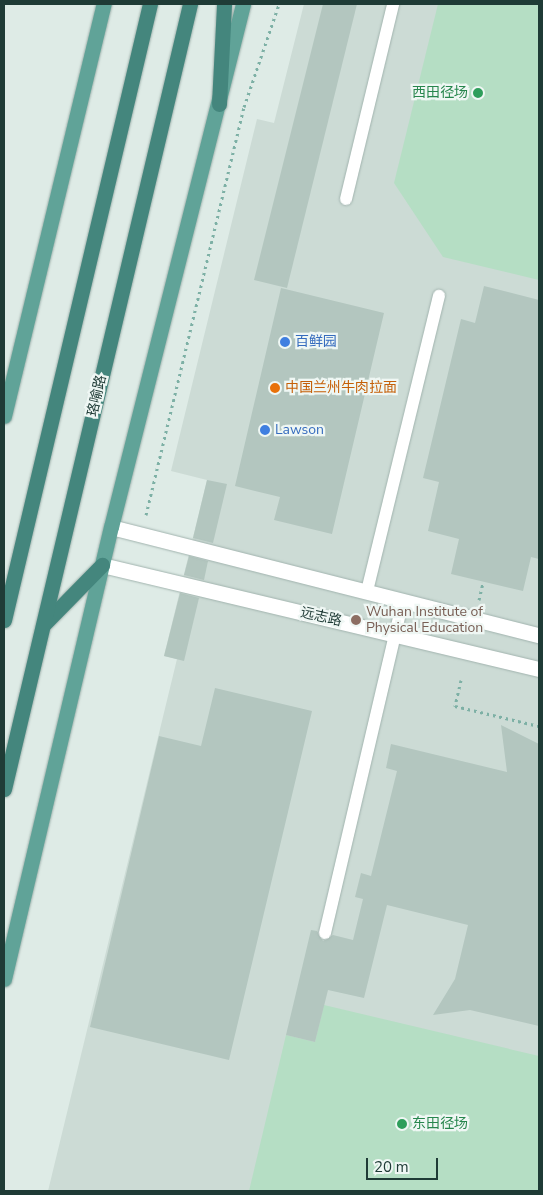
<!DOCTYPE html>
<html>
<head>
<meta charset="utf-8">
<style>
  body { margin:0 }
  #map { position:relative; width:543px; height:1195px; overflow:hidden; background:#deebe6; font-family:"Nunito Sans","Noto Sans SC",sans-serif }
  div>[style] { position:absolute }
  [style*='--x'] { left:calc(var(--x)*1px); top:calc(var(--y)*1px); width:calc(var(--w)*1px); rotate:calc(var(--a)*1deg) }
  .built>* { inset:0; background:#ccdbd5 }
  .green>* { inset:0; background:#b5dec4 }
  .building>* { inset:0; background:#b3c6bf }
  .path>* { height:3px; margin-top:-1.5px; transform-origin:0; background:repeating-linear-gradient(90deg,#7db0a5 0 2.5px,transparent 0 6.5px) }
  .roads { filter:drop-shadow(0 0 1px #a1b3ae) drop-shadow(0 0 1px #a1b3ae) }
  .service>* { height:12px; margin:-6px; padding:0 6px; transform-origin:6px; border-radius:6px; background:#fff }
  .minor>* { height:15px; margin:-7.5px; padding:0 7.5px; transform-origin:7.5px; border-radius:7.5px; background:#fff }
  .primary>* { height:15px; margin:-7.5px; padding:0 7.5px; transform-origin:7.5px; border-radius:7.5px; background:#60a398 }
  .trunk>* { height:15px; margin:-7.5px; padding:0 7.5px; transform-origin:7.5px; border-radius:7.5px; background:#44867d }
  .dots>* { width:14px; height:14px; translate:-50% -50%; box-sizing:border-box; border:2px solid #eff7f4; border-radius:50% }
  span { translate:-50% -50%; white-space:nowrap; text-align:center; line-height:1.15; -webkit-text-stroke:4.5px #eff7f4; paint-order:stroke }
  .leisure-label { font-size:14px; color:#27864d }
  .right { translate:-100% -50%; text-align:right }
  .left { translate:0 -50%; text-align:left }
  .shop-label { font-size:14px; color:#366cbe }
  .food-label { font-size:14px; color:#c56008 }
  .street-label { font-size:14px; color:#1f3b36 }
  .education-label { font-size:14px; color:#785e54 }
  .frame { position:absolute; inset:0; border:5px solid #1f3b36; pointer-events:none }
  .scale { position:absolute; left:366px; top:1158px; width:72px; height:22px; box-sizing:border-box; border:2px solid #1f3b36; border-top:0; padding-left:6px; font-size:15px; line-height:18px; white-space:nowrap; color:#1f3b36; -webkit-text-stroke:4px #eff7f4; paint-order:stroke }
</style>
</head>
<body>
<div id="map">
  <div class="built">
    <div style="clip-path:polygon(304px 4px,539px 4px,539px 1191px,48px 1191px,177px 659px,164px 656px,207px 480px,171px 471px,257px 119px,274px 123px)"></div>
  </div>
  <div class="green">
    <div style="clip-path:polygon(438px 4px,539px 4px,539px 280px,443px 257px,394px 183px)"></div>
    <div style="clip-path:polygon(324px 1005px,539px 1056px,539px 1191px,249px 1191px,286px 1035px,315px 1042px)"></div>
  </div>
  <div class="building">
    <div style="clip-path:polygon(323px 4px,357px 4px,287px 288px,254px 280px)"></div>
    <div style="clip-path:polygon(484px 286px,539px 300px,539px 559px,531px 557px,523px 591px,451px 574px,459px 539px,428px 531px,439px 482px,423px 478px,461px 319px,475px 323px)"></div>
    <div style="clip-path:polygon(281px 288px,384px 313px,332px 534px,274px 520px,280px 497px,235px 486px)"></div>
    <div style="clip-path:polygon(207px 480px,227px 484px,213px 543px,193px 538px)"></div>
    <div style="clip-path:polygon(189px 556px,208px 561px,204px 580px,184px 575px)"></div>
    <div style="clip-path:polygon(180px 593px,199px 598px,184px 661px,164px 656px)"></div>
    <div style="clip-path:polygon(215px 688px,312px 711px,229px 1060px,90px 1027px,159px 736px,201px 746px)"></div>
    <div style="clip-path:polygon(501px 725px,539px 744px,539px 1026px,470px 1010px,433px 1015px,455px 979px,468px 925px,387px 905px,364px 998px,328px 990px,315px 1042px,286px 1035px,311px 930px,317px 931px,323px 941px,333px 935px,353px 940px,363px 899px,355px 897px,361px 873px,371px 876px,397px 771px,386px 768px,391px 744px,507px 772px)"></div>
  </div>
  <div class="path">
    <div style="--x:146;--y:515;--w:420;--a:-76.5"></div>
    <div style="--x:244;--y:107;--w:109;--a:-71.2"></div>
    <div style="--x:479;--y:600;--w:18;--a:-77"></div>
    <div style="--x:461;--y:680;--w:27;--a:103"></div>
    <div style="--x:455;--y:706;--w:86;--a:13.4"></div>
  </div>
  <div class="roads">
    <div class="service">
      <div style="--x:346;--y:199;--w:201;--a:-76.4"></div>
      <div style="--x:367;--y:591;--w:304;--a:-76.3"></div>
      <div style="--x:325;--y:933;--w:341;--a:-76.8"></div>
    </div>
    <div class="minor">
      <div style="--x:111;--y:527;--w:441;--a:14.2"></div>
      <div style="--x:102;--y:565;--w:449;--a:13.4"></div>
    </div>
    <div class="primary">
      <div style="--x:4;--y:416;--w:424;--a:-76.4"></div>
      <div style="--x:4;--y:979;--w:464;--a:-76.7"></div>
      <div style="--x:111;--y:527;--w:539;--a:-75.83"></div>
    </div>
    <div class="trunk">
      <div style="--x:219;--y:104;--w:100;--a:-87.1"></div>
      <div style="--x:4;--y:620;--w:633;--a:-76.67"></div>
      <div style="--x:44;--y:624;--w:83;--a:-45.5"></div>
      <div style="--x:4;--y:789;--w:807;--a:-76.67"></div>
    </div>
  </div>
  <div class="dots">
    <div style="left:478px;top:93px;background:#2e9e5b"></div>
    <div style="left:285px;top:342px;background:#3f7fe0"></div>
    <div style="left:275px;top:388px;background:#e8710a"></div>
    <div style="left:265px;top:430px;background:#3f7fe0"></div>
    <div style="left:356px;top:620px;background:#8d6e63"></div>
    <div style="left:402px;top:1124px;background:#2e9e5b"></div>
  </div>
  <div class="leisure-label">
    <span class="right" style="left:468px;top:93px">西田径场</span>
    <span class="left" style="left:412px;top:1124px">东田径场</span>
  </div>
  <div class="shop-label">
    <span class="left" style="left:295px;top:342px">百鲜园</span>
    <span class="left" style="left:275px;top:430px">Lawson</span>
  </div>
  <div class="food-label">
    <span class="left" style="left:285px;top:388px">中国兰州牛肉拉面</span>
  </div>
  <div class="street-label">
    <span style="left:97px;top:396px;rotate:-77deg">珞喻路</span>
    <span style="left:321px;top:617px;rotate:13deg">远志路</span>
  </div>
  <div class="education-label">
    <span class="left" style="left:366px;top:620px">Wuhan Institute of<br>Physical Education</span>
  </div>
  <div class="frame"></div>
  <div class="scale">20 m</div>
</div>
</body>
</html>
